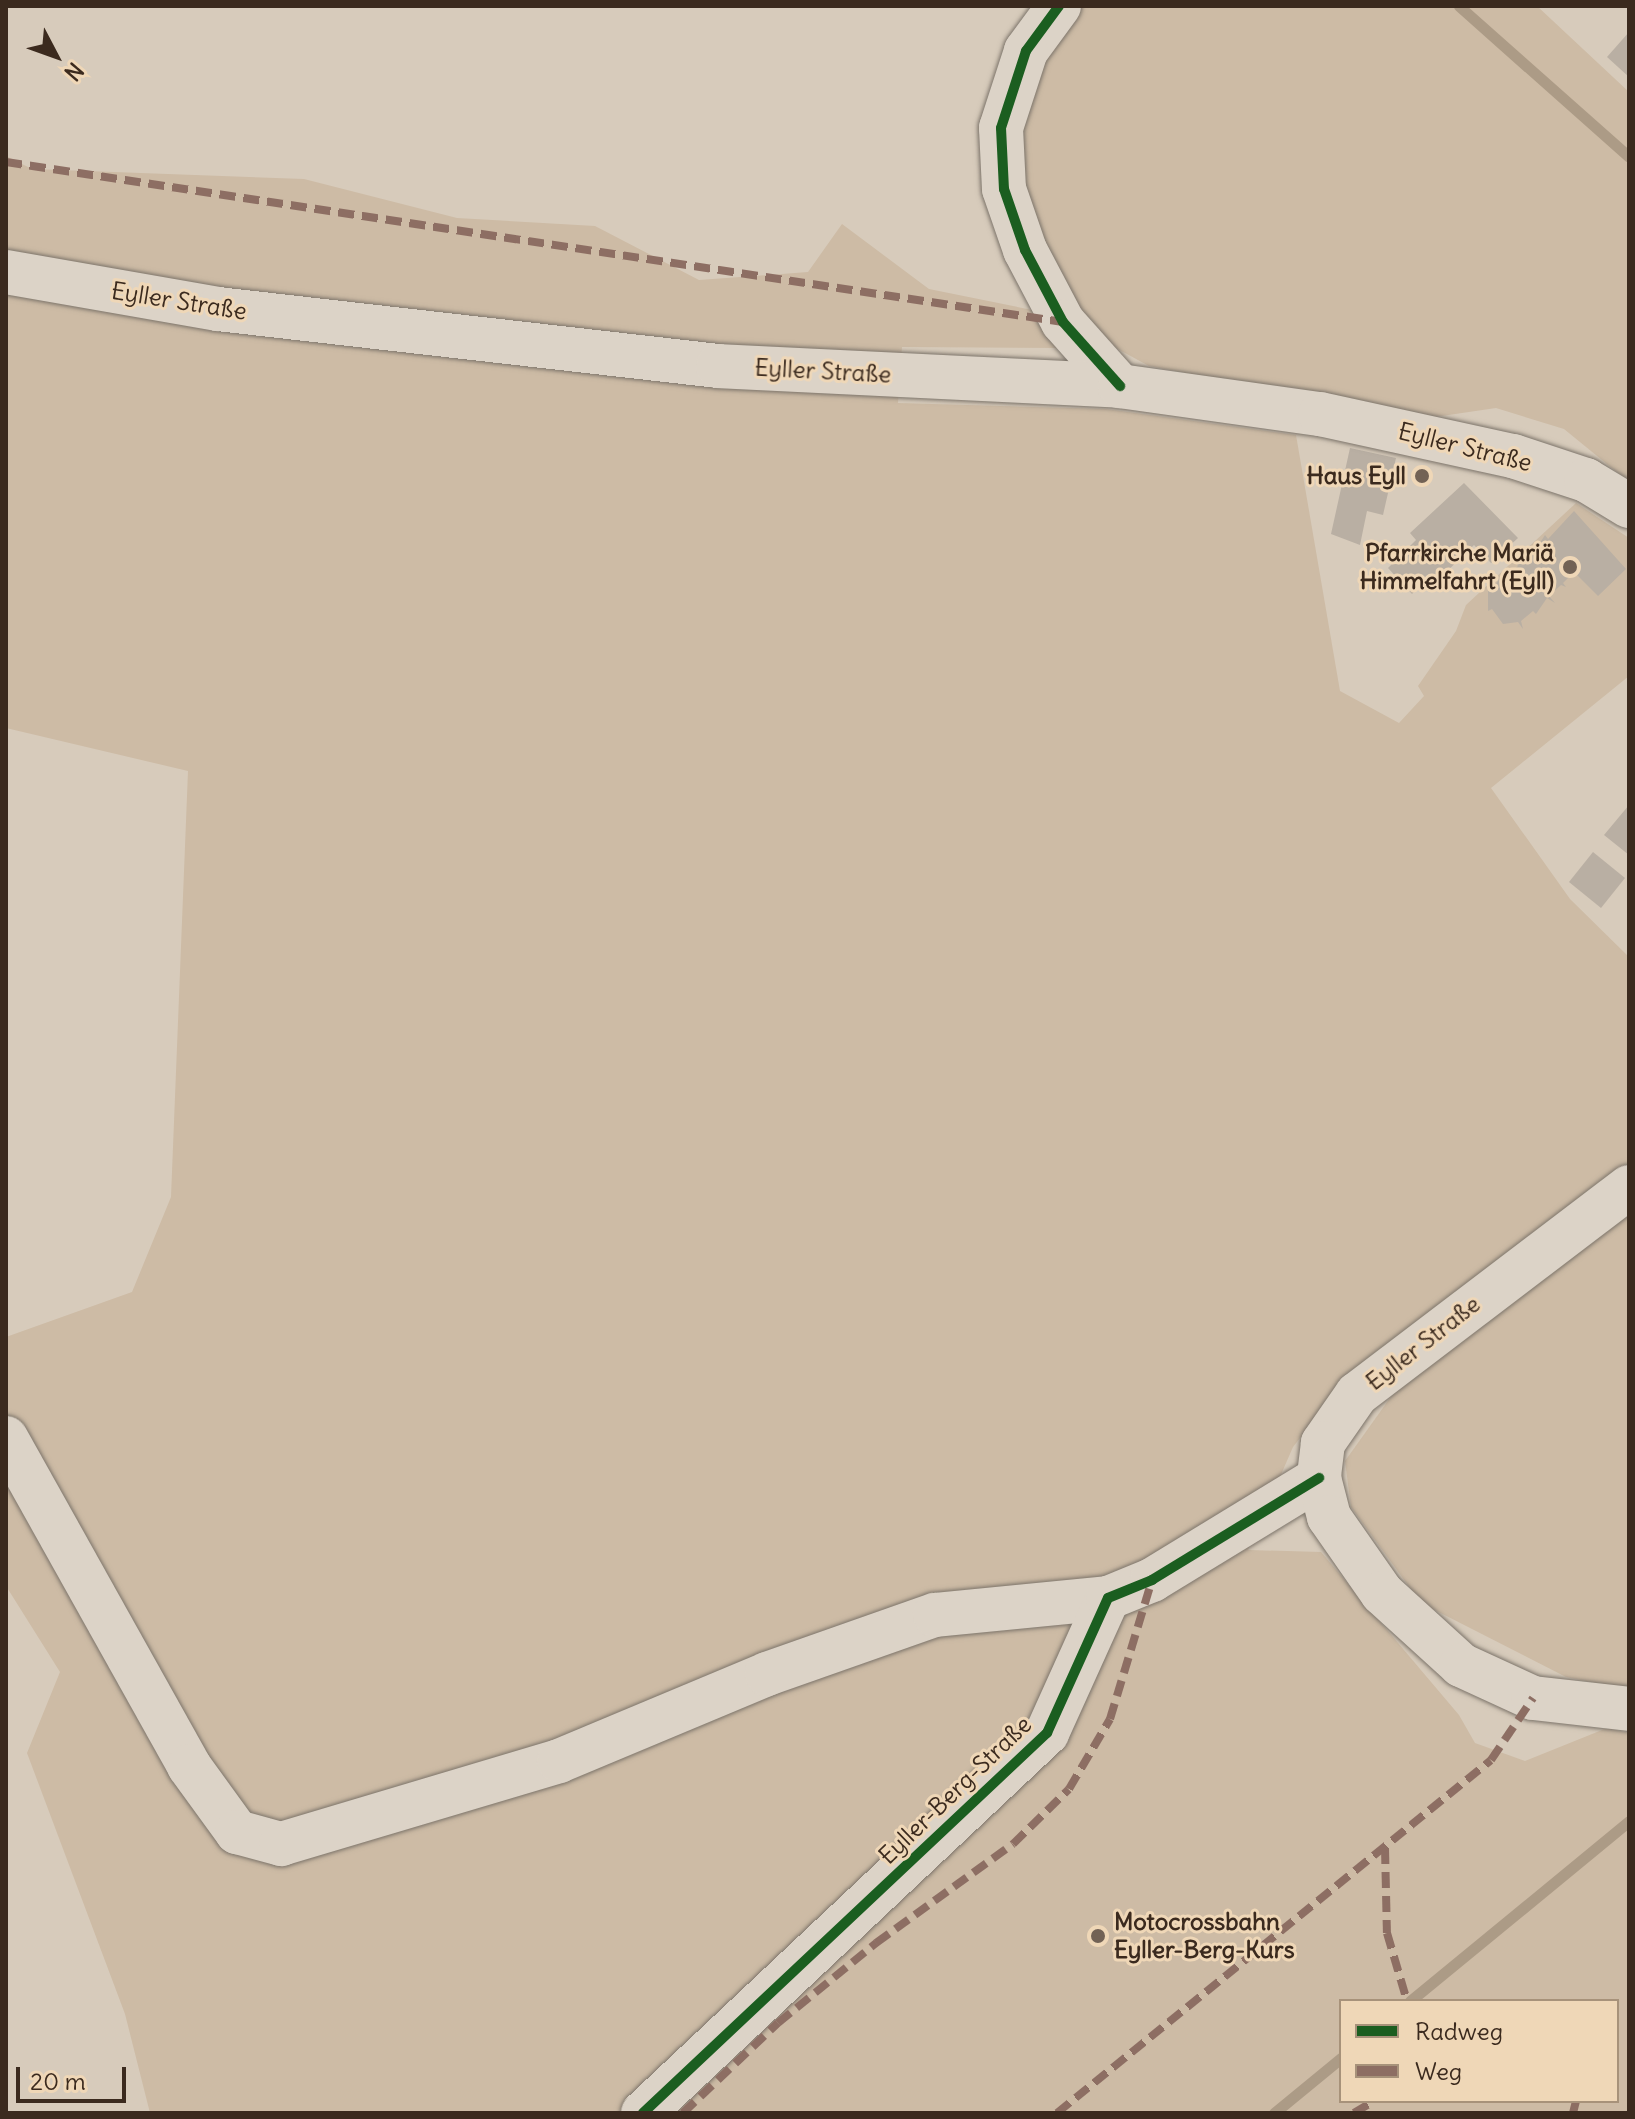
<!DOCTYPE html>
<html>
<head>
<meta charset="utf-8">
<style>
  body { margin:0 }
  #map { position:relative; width:1635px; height:2119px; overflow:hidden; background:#d7cbbb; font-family:Delius,sans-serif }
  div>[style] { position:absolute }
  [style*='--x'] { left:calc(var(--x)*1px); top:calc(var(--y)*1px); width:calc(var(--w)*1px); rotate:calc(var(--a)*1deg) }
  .green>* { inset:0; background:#cdbba5 }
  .stream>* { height:11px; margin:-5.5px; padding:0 5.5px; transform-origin:5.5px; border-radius:5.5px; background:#ac9b86 }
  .building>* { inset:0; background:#b9afa3 }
  .roads { filter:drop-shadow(0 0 2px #7c746a) drop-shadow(0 0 2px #7c746a) }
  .minor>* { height:44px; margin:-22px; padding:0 22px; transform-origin:22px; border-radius:22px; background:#dcd3c7 }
  .major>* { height:44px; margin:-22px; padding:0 22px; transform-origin:22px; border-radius:22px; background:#dcd3c7 }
  .quiet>* { height:8px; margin-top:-4px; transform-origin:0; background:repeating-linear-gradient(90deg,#8d6e63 0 16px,transparent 0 24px) }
  .cycleway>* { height:10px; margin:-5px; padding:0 5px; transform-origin:5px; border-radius:5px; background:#1b5e20 }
  .dots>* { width:22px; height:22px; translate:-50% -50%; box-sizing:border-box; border:4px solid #efd7b7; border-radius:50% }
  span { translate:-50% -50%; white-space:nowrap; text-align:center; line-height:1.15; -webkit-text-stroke:6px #efd7b7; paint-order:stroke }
  .street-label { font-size:24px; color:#3b2a1e }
  .poi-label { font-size:24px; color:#3b2a1e; font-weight:700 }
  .right { translate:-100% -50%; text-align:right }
  .left { translate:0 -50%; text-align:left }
  .frame { position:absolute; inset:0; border:8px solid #3b2a1e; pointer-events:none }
  .legend { position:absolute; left:1339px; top:1999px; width:280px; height:104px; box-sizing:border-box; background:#efd7b7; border:2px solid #a7927a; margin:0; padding:10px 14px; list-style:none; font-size:24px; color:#3b2a1e }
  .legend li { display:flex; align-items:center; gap:16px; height:40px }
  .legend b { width:40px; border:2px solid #a7927a }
  .north { position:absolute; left:16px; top:16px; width:80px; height:80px; -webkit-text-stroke:6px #efd7b7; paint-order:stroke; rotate:131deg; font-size:22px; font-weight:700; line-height:32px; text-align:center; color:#3b2a1e }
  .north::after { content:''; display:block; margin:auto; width:28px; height:36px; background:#3b2a1e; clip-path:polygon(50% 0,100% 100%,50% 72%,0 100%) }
  .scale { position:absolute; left:16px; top:2067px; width:110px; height:36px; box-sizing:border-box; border:4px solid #3b2a1e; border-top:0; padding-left:10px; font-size:24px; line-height:28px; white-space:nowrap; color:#3b2a1e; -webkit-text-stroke:6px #efd7b7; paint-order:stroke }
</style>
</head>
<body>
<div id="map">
  <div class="green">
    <div style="clip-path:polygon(1075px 6px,1537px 6px,1629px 92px,1629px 482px,1564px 429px,1496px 408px,1428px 418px,1149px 366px,1114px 347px,1069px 301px,1020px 187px,1019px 125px,1037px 57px)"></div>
    <div style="clip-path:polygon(evenodd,6px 156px,32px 169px,304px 179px,457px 218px,595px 226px,699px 280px,808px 272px,842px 224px,929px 289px,1042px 312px,1062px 348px,902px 347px,898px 403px,1106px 409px,1296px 435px,1340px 691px,1399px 723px,1424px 696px,1418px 686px,1456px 631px,1466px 605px,1576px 503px,1629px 538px,1629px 676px,1491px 788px,1570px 899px,1629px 957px,1629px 1165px,1350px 1374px,1293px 1447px,1248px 1550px,1321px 1552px,1459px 1715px,1475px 1743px,1525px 1761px,1607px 1728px,1629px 1733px,1629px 2113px,150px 2113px,125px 2014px,27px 1753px,60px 1672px,6px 1586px,6px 1337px,132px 1292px,171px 1197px,188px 771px,6px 728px,6px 156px,1341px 2001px,1617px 2001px,1617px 2101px,1341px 2101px,1341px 2001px)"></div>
    <div style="clip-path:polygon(1629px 1213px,1629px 1690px,1566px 1677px,1421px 1603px,1351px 1507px,1345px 1461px,1395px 1391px)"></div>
  </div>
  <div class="stream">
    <div style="--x:1459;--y:6;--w:227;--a:41.6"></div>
    <div style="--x:1410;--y:2001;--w:283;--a:-39.4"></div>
    <div style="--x:1274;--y:2113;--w:87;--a:-39.4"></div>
  </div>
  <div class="building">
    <div style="clip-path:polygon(1629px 32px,1629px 77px,1607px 57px)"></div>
    <div style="clip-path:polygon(1350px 448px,1396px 458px,1383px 515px,1367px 511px,1360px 545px,1331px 534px)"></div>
    <div style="clip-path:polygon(1464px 483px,1518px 538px,1491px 563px,1474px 545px,1435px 583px,1426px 579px,1412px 594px,1388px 568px,1416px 540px,1410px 533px)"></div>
    <div style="clip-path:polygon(1574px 511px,1626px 569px,1598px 596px,1574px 572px,1563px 583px,1566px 587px,1561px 585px,1549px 596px,1555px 603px,1547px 598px,1536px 614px,1533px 611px,1521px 621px,1523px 629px,1518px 622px,1503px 624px,1492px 609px,1488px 611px,1488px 587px,1493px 589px,1503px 573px,1506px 577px,1518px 566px,1512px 557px,1520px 564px,1532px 553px,1530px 548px,1534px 552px,1545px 535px,1548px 539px)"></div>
    <div style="clip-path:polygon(1629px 805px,1629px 855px,1604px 835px)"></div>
    <div style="clip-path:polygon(1593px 852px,1625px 878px,1601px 908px,1569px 882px)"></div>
  </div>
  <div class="roads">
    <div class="minor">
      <div style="--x:1059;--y:6;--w:56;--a:126.3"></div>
      <div style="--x:1026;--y:51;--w:81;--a:108"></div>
      <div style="--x:1001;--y:128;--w:61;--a:87.2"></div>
      <div style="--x:1004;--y:189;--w:65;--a:71"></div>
      <div style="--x:1025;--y:250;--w:81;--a:62.2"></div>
      <div style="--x:1063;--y:322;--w:86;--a:48.3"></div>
      <div style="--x:6;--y:1438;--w:376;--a:60.8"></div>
      <div style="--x:189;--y:1766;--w:82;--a:54"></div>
      <div style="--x:237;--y:1832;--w:46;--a:15.3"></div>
      <div style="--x:281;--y:1844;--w:290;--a:-16.6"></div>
      <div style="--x:559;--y:1761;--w:225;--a:-22.7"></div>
      <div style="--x:767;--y:1674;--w:178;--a:-19.4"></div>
      <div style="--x:935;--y:1615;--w:174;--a:-5.6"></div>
      <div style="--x:643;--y:2113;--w:555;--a:-43.25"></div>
      <div style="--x:1047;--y:1733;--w:148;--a:-65.7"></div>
      <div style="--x:1108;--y:1598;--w:48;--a:-22.2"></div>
      <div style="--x:1152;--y:1580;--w:196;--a:-31.4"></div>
    </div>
    <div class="major">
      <div style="--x:6;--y:272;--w:215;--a:9.9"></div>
      <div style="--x:218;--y:309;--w:503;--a:6.5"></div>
      <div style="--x:718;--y:366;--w:402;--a:2.8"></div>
      <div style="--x:1120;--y:386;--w:202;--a:8"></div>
      <div style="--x:1320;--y:414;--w:198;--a:12.3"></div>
      <div style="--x:1513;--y:456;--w:77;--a:18.2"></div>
      <div style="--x:1586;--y:480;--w:50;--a:31.2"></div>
      <div style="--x:1629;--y:1187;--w:342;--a:142.7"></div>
      <div style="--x:1357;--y:1394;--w:60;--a:124.8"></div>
      <div style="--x:1323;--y:1443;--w:35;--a:97"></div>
      <div style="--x:1319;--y:1478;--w:40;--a:75.6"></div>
      <div style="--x:1329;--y:1517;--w:93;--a:55.1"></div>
      <div style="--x:1382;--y:1593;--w:107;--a:42.3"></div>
      <div style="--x:1461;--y:1665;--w:79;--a:24.6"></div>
      <div style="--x:1533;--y:1698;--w:97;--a:6.5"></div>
    </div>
  </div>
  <div class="quiet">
    <div style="--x:6;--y:162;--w:1069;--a:8.61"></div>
    <div style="--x:1385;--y:1848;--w:85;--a:88.7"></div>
    <div style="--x:1387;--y:1933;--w:71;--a:73.6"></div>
    <div style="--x:683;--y:2113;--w:131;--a:-43.5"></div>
    <div style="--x:778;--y:2023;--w:127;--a:-39.2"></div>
    <div style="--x:876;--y:1943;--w:169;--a:-35.9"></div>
    <div style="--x:1013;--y:1844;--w:78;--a:-44.5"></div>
    <div style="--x:1069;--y:1789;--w:81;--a:-59.6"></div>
    <div style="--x:1110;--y:1719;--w:145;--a:-73.2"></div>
    <div style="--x:1057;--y:2113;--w:559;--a:-39.12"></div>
    <div style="--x:1491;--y:1760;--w:75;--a:-55.9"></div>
    <div style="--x:1354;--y:2113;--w:23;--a:-31"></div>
    <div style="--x:1573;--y:2113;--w:12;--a:-76"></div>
  </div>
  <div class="cycleway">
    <div style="--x:1059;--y:6;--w:56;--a:126.3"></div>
    <div style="--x:1026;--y:51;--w:81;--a:108"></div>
    <div style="--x:1001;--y:128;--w:61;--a:87.2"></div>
    <div style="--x:1004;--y:189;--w:65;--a:71"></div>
    <div style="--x:1025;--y:250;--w:81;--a:62.2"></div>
    <div style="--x:1063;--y:322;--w:86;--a:48.3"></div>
    <div style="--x:643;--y:2113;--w:555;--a:-43.25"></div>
    <div style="--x:1047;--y:1733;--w:148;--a:-65.7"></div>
    <div style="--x:1108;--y:1598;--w:48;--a:-22.2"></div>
    <div style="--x:1152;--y:1580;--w:196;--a:-31.4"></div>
  </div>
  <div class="dots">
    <div style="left:1422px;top:476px;background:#726255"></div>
    <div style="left:1570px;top:567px;background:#726255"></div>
    <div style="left:1098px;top:1936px;background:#726255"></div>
  </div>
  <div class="street-label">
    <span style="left:179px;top:301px;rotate:9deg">Eyller Straße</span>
    <span style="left:823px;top:371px;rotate:3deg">Eyller Straße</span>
    <span style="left:1465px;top:447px;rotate:14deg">Eyller Straße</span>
    <span style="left:1423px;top:1343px;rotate:-38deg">Eyller Straße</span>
    <span style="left:955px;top:1790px;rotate:-44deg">Eyller-Berg-Straße</span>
  </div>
  <div class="poi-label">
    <span class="right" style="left:1406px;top:476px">Haus Eyll</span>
    <span class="right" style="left:1554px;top:567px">Pfarrkirche Mariä<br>Himmelfahrt (Eyll)</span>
    <span class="left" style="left:1114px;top:1936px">Motocrossbahn<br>Eyller-Berg-Kurs</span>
  </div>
  <div class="frame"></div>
  <ul class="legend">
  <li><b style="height:10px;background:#1b5e20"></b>Radweg</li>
  <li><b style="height:10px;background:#8d6e63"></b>Weg</li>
  </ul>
  <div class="north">N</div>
  <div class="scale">20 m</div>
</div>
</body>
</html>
